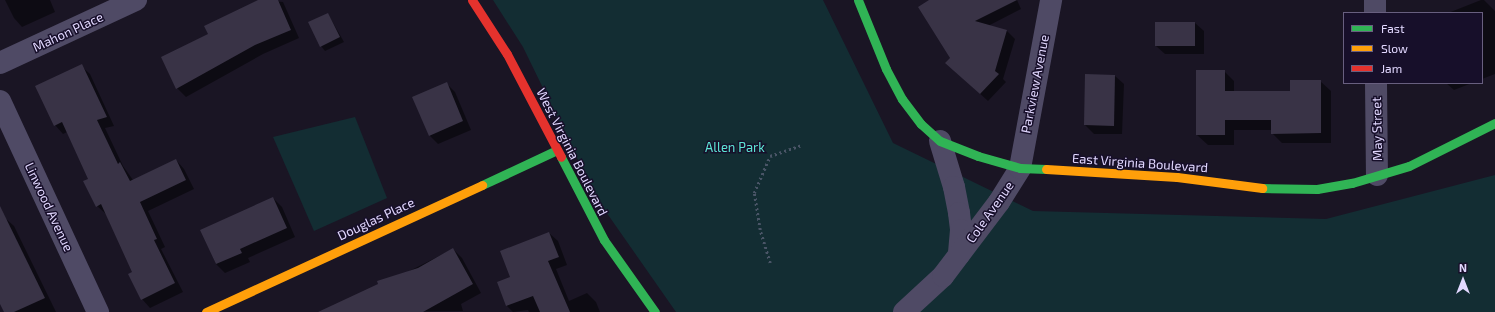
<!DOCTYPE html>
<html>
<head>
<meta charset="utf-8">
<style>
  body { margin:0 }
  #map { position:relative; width:1495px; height:312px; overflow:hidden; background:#1a1524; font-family:"Exo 2",sans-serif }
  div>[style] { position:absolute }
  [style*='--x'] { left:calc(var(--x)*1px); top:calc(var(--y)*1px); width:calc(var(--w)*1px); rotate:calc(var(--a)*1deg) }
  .green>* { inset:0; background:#132d33 }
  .shadow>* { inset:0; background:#0007 }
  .building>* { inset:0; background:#393346 }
  .path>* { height:2.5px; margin-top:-1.25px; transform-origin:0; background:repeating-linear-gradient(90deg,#4a5567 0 2px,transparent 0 5px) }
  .street>* { height:22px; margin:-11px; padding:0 11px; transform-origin:11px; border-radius:11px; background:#4f4a65 }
  .fast>* { height:9px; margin:-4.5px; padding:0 4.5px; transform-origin:4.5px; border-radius:4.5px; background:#30b455 }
  .slow>* { height:9px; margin:-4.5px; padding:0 4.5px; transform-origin:4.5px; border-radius:4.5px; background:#ff9f0a }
  .jam>* { height:9px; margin:-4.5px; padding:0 4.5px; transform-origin:4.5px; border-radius:4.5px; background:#e5322d }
  span { translate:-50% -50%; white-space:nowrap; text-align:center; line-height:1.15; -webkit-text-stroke:3px #170f2a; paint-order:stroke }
  .street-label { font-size:13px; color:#e2d8ff }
  .park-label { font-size:13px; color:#5de6d6 }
  .legend { position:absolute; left:1343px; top:12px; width:140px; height:72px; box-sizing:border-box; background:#170f2a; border:1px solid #685f7f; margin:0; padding:5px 7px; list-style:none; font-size:12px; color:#e2d8ff }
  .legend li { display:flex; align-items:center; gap:8px; height:20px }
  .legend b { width:20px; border:1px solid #685f7f }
  .north { position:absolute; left:1443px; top:260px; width:40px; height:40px; -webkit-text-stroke:3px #170f2a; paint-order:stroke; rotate:0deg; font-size:11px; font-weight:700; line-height:16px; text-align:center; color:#e2d8ff }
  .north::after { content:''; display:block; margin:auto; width:14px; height:18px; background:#e2d8ff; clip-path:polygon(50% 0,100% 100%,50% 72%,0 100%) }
</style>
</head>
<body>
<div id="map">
  <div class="green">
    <div style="clip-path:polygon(493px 0,823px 0,893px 143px,1033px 211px,1326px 219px,1495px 175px,1495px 312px,676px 312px,597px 199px,523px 47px)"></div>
    <div style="clip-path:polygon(355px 117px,387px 198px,314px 231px,273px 137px)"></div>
  </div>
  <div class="shadow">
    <div style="clip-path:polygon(5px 0,50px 0,55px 12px,22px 27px,14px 18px)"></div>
    <div style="clip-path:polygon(261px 0,283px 2px,299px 38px,263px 54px,186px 97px,177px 88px,209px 34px)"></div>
    <div style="clip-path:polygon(931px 0,1017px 0,1021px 9px,988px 26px,1007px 31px,1015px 39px,1003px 79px,1006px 82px,988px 101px,954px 70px)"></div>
    <div style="clip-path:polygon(1481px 0,1484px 0,1495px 11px,1495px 74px,1482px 79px,1482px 13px,1448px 13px)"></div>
    <div style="clip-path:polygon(328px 14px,344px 42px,325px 51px,321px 46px)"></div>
    <div style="clip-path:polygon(1156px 23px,1195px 23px,1204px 31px,1204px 54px,1165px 54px,1156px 46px)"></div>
    <div style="clip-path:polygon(81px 66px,90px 74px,114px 126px,105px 128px,123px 166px,133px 180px,176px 160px,184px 169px,194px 189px,148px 211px,165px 247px,161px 249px,183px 292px,150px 308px,142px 299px,133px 272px,106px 214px,97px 206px,89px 179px,67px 132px,63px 134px,55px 125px)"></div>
    <div style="clip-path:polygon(1224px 71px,1234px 81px,1234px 92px,1291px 92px,1320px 81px,1331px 91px,1331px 143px,1282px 143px,1272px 133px,1272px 130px,1234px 130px,1234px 145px,1208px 145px,1197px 135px)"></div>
    <div style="clip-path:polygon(1115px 76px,1124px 84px,1122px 134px,1094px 134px,1085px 125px)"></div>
    <div style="clip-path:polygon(446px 83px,455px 92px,471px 130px,438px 144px,429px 135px)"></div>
    <div style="clip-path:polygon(1446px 83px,1472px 83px,1454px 90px)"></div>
    <div style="clip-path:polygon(273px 198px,282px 207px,295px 237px,248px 258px,250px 262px,225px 273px,216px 264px,202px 230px)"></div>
    <div style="clip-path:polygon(5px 218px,14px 226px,56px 312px,5px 312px,0 302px,0 220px)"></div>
    <div style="clip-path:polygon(549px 233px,558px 241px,567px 265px,556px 269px,569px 301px,587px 293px,596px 302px,600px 312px,529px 312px,528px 310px,513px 312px,507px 306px,498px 283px,511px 278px)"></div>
    <div style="clip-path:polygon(453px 249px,462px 258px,481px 293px,461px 304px,463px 311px,328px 312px)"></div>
  </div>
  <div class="building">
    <div style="clip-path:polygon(258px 0,278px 0,291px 30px,255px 45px,176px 89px,161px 57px,208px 34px,204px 26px)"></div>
    <div style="clip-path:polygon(929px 0,1017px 0,975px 21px,1007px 30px,995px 71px,999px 74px,980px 94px,945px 63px,950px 58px,918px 7px)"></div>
    <div style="clip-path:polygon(328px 13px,340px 37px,320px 47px,308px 22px)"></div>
    <div style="clip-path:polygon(1155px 22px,1195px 22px,1195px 46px,1155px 46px)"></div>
    <div style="clip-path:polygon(82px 64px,107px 117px,97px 120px,118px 164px,120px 162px,130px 181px,176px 159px,186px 180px,140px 202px,157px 239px,154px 240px,175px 283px,141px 300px,128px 274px,132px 272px,101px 204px,96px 207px,83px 181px,88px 179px,62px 122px,54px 126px,35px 86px)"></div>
    <div style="clip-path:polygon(1196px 70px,1225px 70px,1225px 91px,1290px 91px,1290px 80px,1321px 80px,1321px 133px,1271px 134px,1271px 120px,1225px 120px,1225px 135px,1196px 135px)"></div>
    <div style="clip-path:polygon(1085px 74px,1115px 75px,1114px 126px,1084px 125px)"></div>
    <div style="clip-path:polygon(447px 82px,463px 121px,429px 136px,412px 97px)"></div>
    <div style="clip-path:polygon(273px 197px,287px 228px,240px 249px,242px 253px,216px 264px,200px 230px)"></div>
    <div style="clip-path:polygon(0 206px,45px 298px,14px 312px,4px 312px,0 304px)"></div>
    <div style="clip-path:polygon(549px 232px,559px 257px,548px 261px,570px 312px,540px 312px,533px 296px,506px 306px,497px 282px,510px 277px,500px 251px)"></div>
    <div style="clip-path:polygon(453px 248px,473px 284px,423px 312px,318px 312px,378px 284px,377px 281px,418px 268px)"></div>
  </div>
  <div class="path">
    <div style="--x:770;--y:263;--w:34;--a:-107"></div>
    <div style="--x:760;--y:230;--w:37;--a:-99"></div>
    <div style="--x:754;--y:193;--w:40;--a:-66.6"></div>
    <div style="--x:770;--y:156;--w:34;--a:-19"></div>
  </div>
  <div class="street">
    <div style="--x:1375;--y:0;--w:13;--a:90"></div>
    <div style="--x:0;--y:63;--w:150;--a:-24.9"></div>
    <div style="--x:1376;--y:83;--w:92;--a:89.4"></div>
    <div style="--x:0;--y:101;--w:233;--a:65.1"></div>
    <div style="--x:940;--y:141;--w:48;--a:73.1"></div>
    <div style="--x:954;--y:187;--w:26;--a:79"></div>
    <div style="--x:959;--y:213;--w:17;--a:83"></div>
    <div style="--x:961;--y:230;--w:25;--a:95"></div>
    <div style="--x:904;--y:312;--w:53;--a:-42.7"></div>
    <div style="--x:943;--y:276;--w:93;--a:-52.9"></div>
    <div style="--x:999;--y:202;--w:40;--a:-58"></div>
    <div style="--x:1020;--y:168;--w:171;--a:-79.5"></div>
  </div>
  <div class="fast">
    <div style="--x:858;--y:0;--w:74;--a:67.9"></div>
    <div style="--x:886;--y:69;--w:34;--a:62"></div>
    <div style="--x:902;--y:99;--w:31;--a:53"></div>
    <div style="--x:921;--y:124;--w:25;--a:42"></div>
    <div style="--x:940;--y:141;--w:41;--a:21.5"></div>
    <div style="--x:978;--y:156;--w:44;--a:15.9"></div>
    <div style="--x:1020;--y:168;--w:26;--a:2"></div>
    <div style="--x:561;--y:157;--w:93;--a:62.6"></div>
    <div style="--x:604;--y:240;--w:88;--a:54.7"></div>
    <div style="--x:482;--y:185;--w:83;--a:-25"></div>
    <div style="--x:1262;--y:188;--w:55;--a:1"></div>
    <div style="--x:1317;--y:189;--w:36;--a:-10"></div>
    <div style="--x:1352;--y:183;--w:59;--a:-16.6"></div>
    <div style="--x:1409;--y:166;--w:96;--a:-26.6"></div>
  </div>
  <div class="slow">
    <div style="--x:1046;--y:169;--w:131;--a:3.5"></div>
    <div style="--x:1177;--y:177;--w:86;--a:7.4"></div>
    <div style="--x:206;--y:312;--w:304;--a:-24.7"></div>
  </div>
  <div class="jam">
    <div style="--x:472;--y:0;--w:64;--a:57.1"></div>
    <div style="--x:507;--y:54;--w:116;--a:62.3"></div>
  </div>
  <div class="street-label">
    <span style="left:68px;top:32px;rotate:-25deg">Mahon Place</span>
    <span style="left:1035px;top:84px;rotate:-79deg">Parkview Avenue</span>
    <span style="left:1377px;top:129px;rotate:-91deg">May Street</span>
    <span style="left:572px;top:152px;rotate:63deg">West Virginia Boulevard</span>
    <span style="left:1140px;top:163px;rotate:4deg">East Virginia Boulevard</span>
    <span style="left:49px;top:207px;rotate:65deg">Linwood Avenue</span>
    <span style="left:990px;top:212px;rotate:-55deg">Cole Avenue</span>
    <span style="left:376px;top:219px;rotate:-25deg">Douglas Place</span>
  </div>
  <div class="park-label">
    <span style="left:735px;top:147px">Allen Park</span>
  </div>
  <ul class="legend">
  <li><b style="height:5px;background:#30b455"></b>Fast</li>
  <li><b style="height:5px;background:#ff9f0a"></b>Slow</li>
  <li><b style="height:5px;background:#e5322d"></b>Jam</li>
  </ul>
  <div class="north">N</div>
</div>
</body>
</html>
